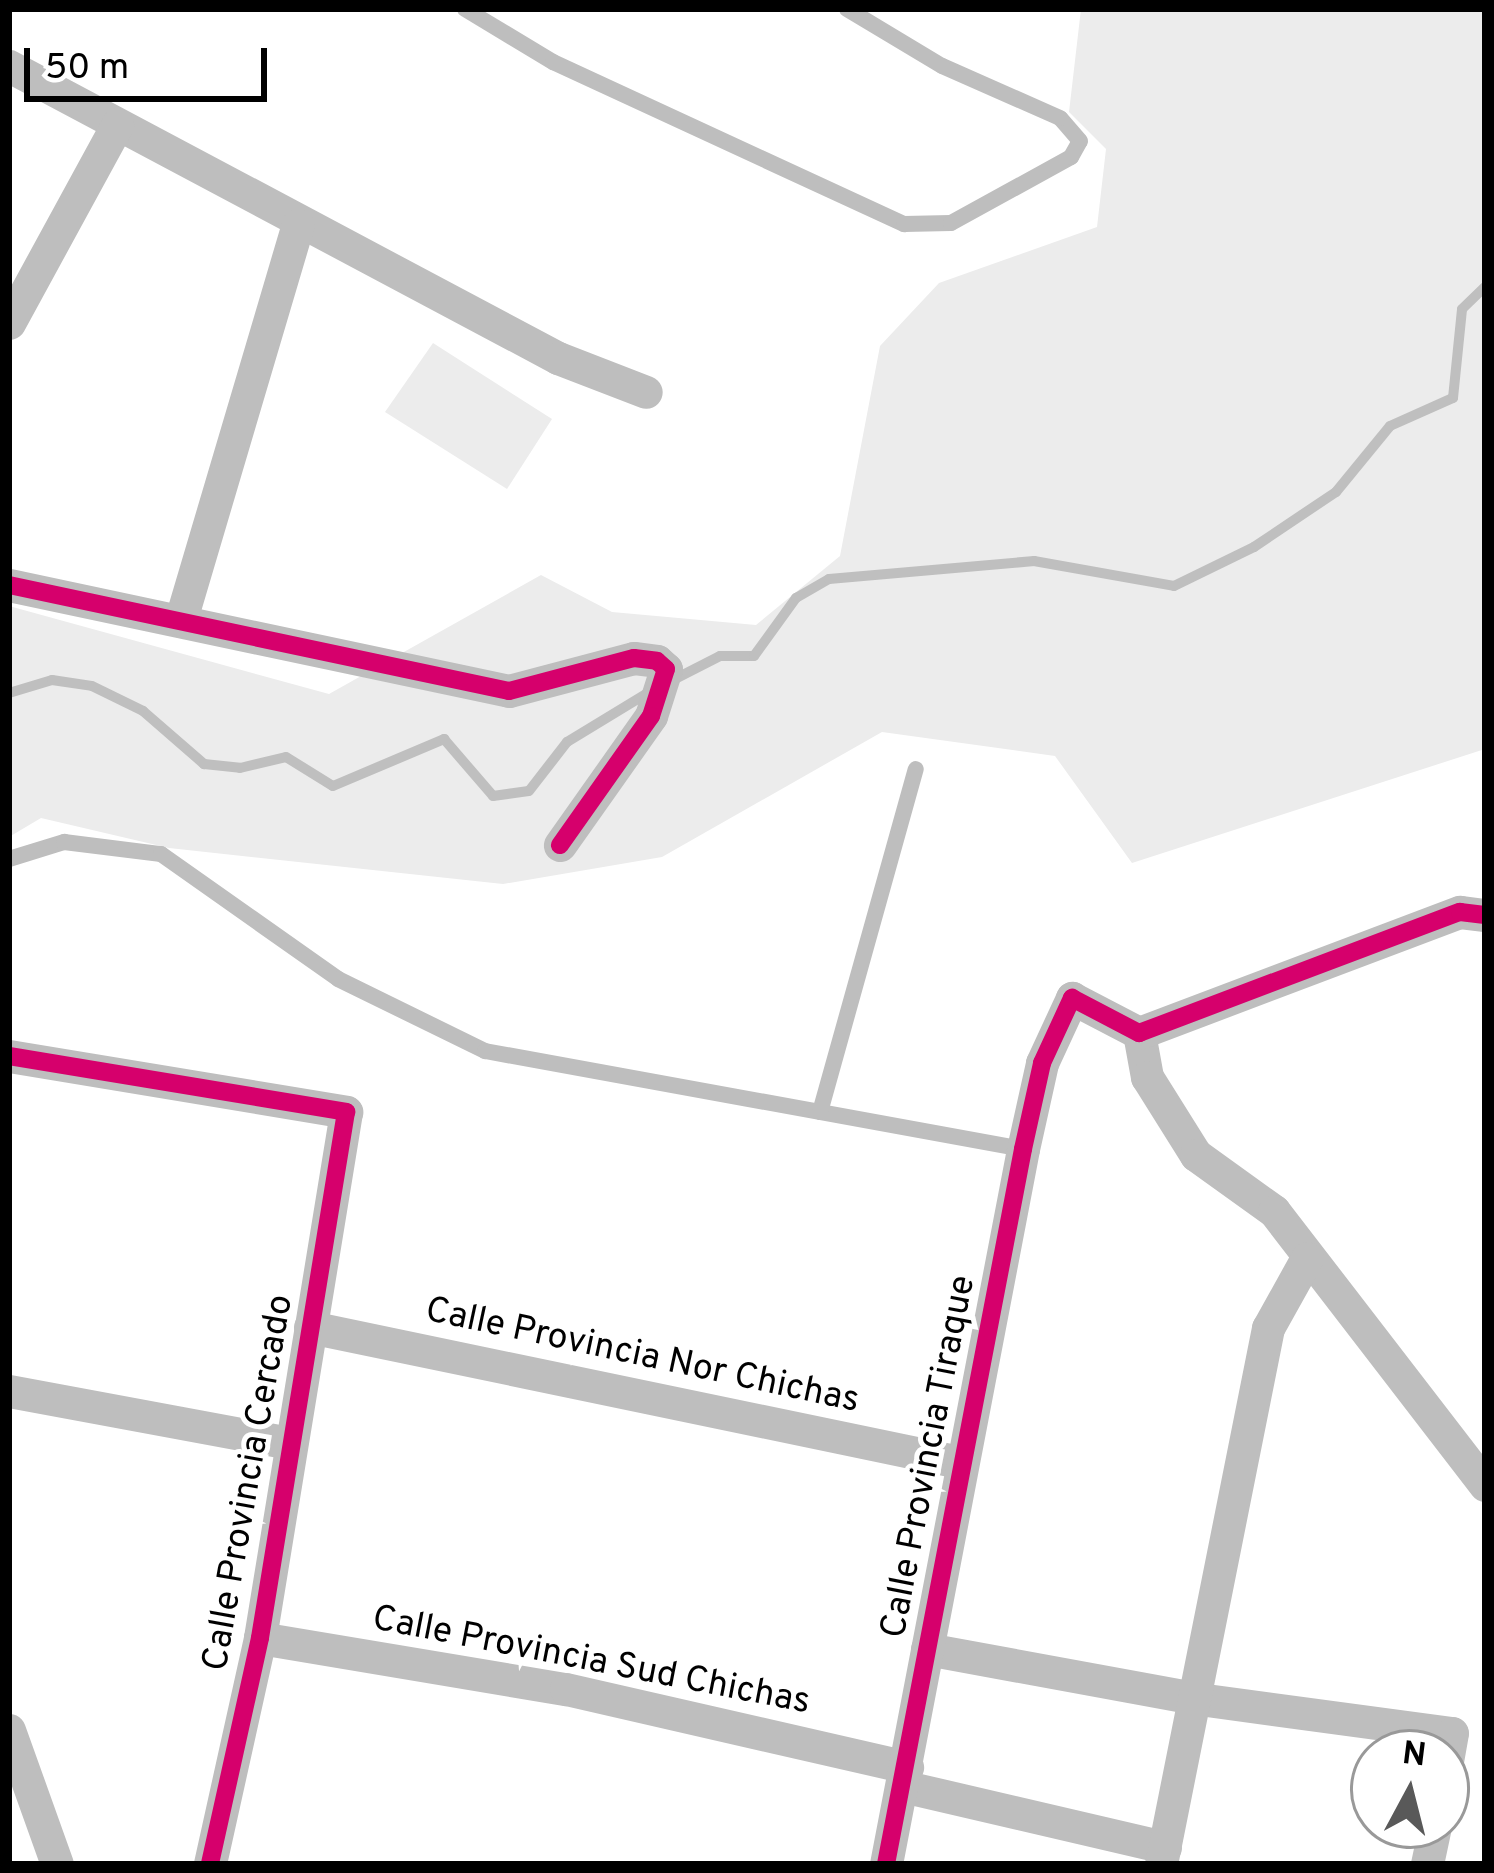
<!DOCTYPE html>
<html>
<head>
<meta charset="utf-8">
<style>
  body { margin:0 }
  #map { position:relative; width:1494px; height:1873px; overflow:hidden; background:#fff; font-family:Overpass,sans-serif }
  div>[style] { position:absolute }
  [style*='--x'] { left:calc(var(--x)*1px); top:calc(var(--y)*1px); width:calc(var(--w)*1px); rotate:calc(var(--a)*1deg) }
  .green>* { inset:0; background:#ececec }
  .stream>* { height:10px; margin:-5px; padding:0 5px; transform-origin:5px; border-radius:5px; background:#bfbfbf }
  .service>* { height:16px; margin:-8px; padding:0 8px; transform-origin:8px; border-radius:8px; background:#bebebe }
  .minor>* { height:33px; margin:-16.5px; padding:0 16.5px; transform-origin:16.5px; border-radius:16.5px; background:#bebebe }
  .cycleway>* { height:18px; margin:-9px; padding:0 9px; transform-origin:9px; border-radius:9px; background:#d6006c }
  span { translate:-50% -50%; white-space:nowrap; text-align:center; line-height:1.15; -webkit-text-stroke:10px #fff; paint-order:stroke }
  .street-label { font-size:36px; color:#000 }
  .frame { position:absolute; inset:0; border:12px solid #000; pointer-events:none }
  .north { position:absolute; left:1350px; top:1729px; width:120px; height:120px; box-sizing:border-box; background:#fff; border:3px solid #999; border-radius:50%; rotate:7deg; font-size:33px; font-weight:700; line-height:48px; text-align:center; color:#000 }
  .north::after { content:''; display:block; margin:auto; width:42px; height:54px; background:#595959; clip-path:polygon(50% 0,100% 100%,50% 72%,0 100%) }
  .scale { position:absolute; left:24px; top:48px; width:243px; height:54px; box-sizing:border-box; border:6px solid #000; border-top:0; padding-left:15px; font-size:36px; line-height:42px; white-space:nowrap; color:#000; -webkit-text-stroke:9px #fff; paint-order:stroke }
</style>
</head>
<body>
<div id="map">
  <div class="green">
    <div style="clip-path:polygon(1081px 9px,1485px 9px,1485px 749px,1132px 863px,1055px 756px,882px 732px,662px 857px,503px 884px,169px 848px,41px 818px,9px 837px,9px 606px,329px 694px,541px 575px,612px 612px,756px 625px,840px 556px,880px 346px,939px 283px,1097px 227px,1106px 149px,1069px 112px)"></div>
    <div style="clip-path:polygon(433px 343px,552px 419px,507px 489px,385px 412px)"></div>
  </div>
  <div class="stream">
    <div style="--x:671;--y:681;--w:55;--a:-27"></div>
    <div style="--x:720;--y:656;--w:34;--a:0"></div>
    <div style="--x:754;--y:656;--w:72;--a:-54.1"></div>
    <div style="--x:796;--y:598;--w:38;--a:-30"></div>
    <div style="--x:829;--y:579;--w:206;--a:-5"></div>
    <div style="--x:1034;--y:561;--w:142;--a:10.1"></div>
    <div style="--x:1174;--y:586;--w:89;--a:-26"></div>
    <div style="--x:1254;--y:547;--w:99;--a:-33.9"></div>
    <div style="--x:1336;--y:492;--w:85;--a:-50.7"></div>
    <div style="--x:1390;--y:426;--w:69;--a:-24"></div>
    <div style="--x:1453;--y:398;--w:89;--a:-84.2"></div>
    <div style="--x:1462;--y:309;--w:32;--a:-44"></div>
    <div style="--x:9;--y:693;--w:45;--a:-16.8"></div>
    <div style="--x:52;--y:680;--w:40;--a:8.5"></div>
    <div style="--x:92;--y:686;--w:57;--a:26.1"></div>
    <div style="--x:143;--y:711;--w:81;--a:41"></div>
    <div style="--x:204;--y:764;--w:36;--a:6"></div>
    <div style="--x:240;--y:768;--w:47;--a:-13.4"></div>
    <div style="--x:286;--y:757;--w:55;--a:31.7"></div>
    <div style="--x:333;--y:786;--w:121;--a:-22.9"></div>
    <div style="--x:444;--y:739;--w:75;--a:49.3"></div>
    <div style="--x:493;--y:796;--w:36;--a:-8"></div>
    <div style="--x:529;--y:791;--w:62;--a:-52.2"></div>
    <div style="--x:567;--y:742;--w:102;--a:-31.3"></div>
  </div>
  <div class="service">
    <div style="--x:465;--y:9;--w:103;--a:31.1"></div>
    <div style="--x:553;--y:62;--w:387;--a:24.8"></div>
    <div style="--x:904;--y:224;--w:47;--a:-1.2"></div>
    <div style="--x:951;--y:223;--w:137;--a:-28.8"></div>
    <div style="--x:1071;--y:157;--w:18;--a:-61"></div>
    <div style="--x:1080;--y:141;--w:30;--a:-131"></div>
    <div style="--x:1060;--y:118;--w:129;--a:-156.2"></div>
    <div style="--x:942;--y:66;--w:111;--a:-149"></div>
    <div style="--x:9;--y:859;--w:58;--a:-17.2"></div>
    <div style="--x:64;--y:842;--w:98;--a:7.1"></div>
    <div style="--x:161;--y:854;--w:217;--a:35.2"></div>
    <div style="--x:338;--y:979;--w:164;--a:26.1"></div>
    <div style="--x:485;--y:1051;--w:547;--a:10.32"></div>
    <div style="--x:820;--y:1112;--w:356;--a:-74.4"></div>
  </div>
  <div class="minor">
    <div style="--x:9;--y:66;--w:622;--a:28.01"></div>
    <div style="--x:558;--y:358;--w:94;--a:21.1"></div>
    <div style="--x:9;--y:323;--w:226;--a:-61.4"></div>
    <div style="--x:9;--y:585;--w:511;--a:11.97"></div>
    <div style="--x:509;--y:691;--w:129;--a:-14.8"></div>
    <div style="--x:634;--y:658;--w:23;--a:7"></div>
    <div style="--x:657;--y:661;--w:12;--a:42"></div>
    <div style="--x:666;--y:669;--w:49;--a:107.7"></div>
    <div style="--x:651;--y:716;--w:158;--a:125.2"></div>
    <div style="--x:181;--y:619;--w:411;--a:-73.5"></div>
    <div style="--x:1139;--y:1033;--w:45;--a:79.7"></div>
    <div style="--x:1147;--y:1077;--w:92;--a:57.9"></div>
    <div style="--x:1196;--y:1155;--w:96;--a:35.7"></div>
    <div style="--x:1274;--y:1211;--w:346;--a:52.4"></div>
    <div style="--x:9;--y:1056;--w:342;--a:9.4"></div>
    <div style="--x:346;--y:1112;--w:533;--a:99.29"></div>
    <div style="--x:260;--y:1638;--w:231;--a:102.5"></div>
    <div style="--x:310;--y:1327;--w:663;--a:11.75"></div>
    <div style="--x:9;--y:1391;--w:285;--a:10.5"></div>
    <div style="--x:260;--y:1638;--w:310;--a:9.5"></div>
    <div style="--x:566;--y:1689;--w:350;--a:12.9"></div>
    <div style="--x:927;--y:1649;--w:277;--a:10.4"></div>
    <div style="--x:1199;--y:1699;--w:255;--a:7.7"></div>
    <div style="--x:1452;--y:1733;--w:35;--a:100"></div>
    <div style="--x:9;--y:1730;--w:142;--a:70.3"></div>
    <div style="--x:902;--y:1786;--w:270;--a:13.1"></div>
    <div style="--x:886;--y:1864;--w:728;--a:-79.15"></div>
    <div style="--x:1023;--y:1149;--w:88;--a:-77.5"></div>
    <div style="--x:1042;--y:1063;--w:72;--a:-65.2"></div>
    <div style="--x:1072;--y:998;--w:76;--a:27.6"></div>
    <div style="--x:1139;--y:1033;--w:343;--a:-20.7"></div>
    <div style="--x:1460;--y:912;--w:25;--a:7"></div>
    <div style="--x:1161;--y:1864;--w:547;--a:-78.71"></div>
    <div style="--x:1268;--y:1328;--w:80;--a:-60.9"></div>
    <div style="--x:1427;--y:1864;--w:40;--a:-78"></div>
  </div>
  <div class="cycleway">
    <div style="--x:9;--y:585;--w:511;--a:11.97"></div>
    <div style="--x:509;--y:691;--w:129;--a:-14.8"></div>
    <div style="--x:634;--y:658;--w:23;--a:7"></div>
    <div style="--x:657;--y:661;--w:12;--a:42"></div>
    <div style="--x:666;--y:669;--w:49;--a:107.7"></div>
    <div style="--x:651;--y:716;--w:158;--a:125.2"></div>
    <div style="--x:9;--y:1056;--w:342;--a:9.4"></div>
    <div style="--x:346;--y:1112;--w:533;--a:99.29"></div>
    <div style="--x:260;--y:1638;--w:231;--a:102.5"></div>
    <div style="--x:886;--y:1864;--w:728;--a:-79.15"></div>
    <div style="--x:1023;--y:1149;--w:88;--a:-77.5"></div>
    <div style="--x:1042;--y:1063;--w:72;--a:-65.2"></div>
    <div style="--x:1072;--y:998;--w:76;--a:27.6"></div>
    <div style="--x:1139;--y:1033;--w:343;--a:-20.7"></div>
    <div style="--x:1460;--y:912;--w:25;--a:7"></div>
  </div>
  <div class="street-label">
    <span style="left:642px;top:1357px;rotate:12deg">Calle Provincia Nor Chichas</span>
    <span style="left:930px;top:1457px;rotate:-79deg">Calle Provincia Tiraque</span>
    <span style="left:250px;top:1483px;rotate:-80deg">Calle Provincia Cercado</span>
    <span style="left:591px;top:1662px;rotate:11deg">Calle Provincia Sud Chichas</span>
  </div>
  <div class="frame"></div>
  <div class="north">N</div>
  <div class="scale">50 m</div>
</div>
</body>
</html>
